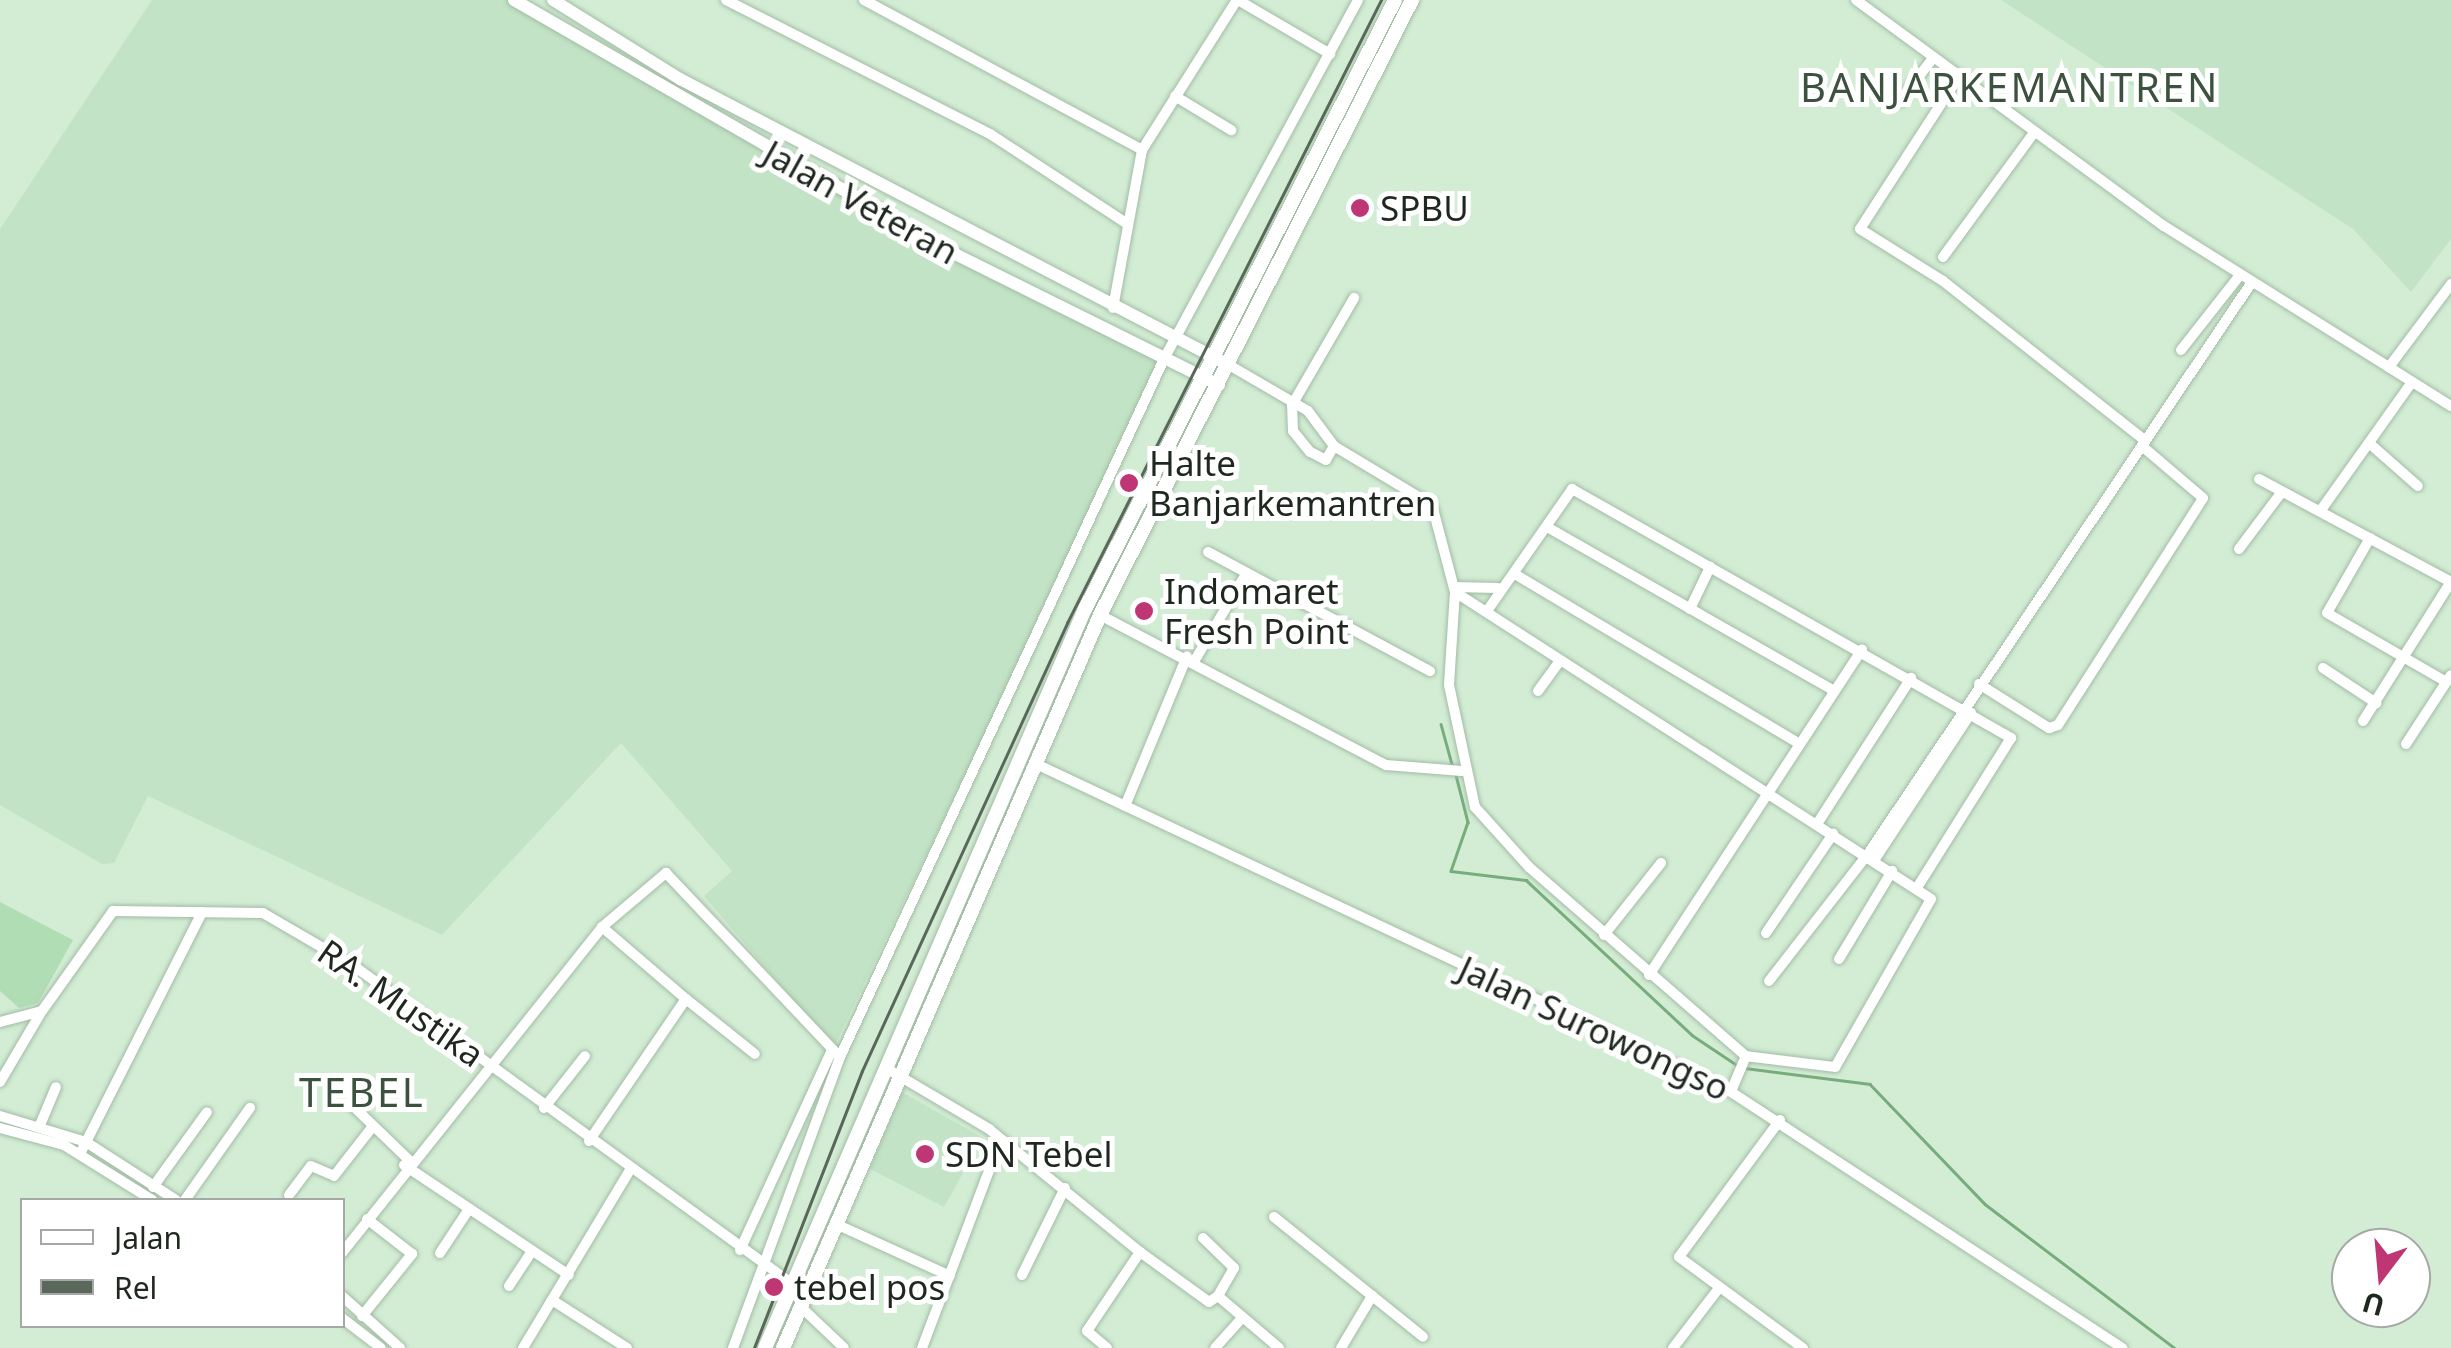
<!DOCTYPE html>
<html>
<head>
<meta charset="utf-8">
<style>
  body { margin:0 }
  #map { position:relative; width:2451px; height:1348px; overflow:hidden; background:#d3edd5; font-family:"Noto Sans",sans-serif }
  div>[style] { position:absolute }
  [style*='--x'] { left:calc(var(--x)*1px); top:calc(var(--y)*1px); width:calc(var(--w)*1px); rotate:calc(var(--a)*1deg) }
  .built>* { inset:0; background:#c2e3c5 }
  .green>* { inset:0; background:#b1ddb5 }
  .stream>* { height:2.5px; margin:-1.25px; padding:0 1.25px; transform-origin:1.25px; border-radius:1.25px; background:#77ad7d }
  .roads { filter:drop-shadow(0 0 2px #a2bca4) drop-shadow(0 0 2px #a2bca4) }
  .minor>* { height:10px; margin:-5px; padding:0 5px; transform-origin:5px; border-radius:5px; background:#fff }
  .major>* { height:12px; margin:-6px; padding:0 6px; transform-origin:6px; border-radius:6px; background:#fff }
  .highway>* { height:14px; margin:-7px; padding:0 7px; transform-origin:7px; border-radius:7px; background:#fff }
  .rail>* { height:2.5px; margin:-1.25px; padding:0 1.25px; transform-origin:1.25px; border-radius:1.25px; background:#59685a }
  .dots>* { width:28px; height:28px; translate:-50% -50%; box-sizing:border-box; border:5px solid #fff; border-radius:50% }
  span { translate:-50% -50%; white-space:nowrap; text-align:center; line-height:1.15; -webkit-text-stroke:10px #fff; paint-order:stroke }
  .street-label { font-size:35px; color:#1e281f }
  .poi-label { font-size:35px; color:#1e281f }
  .left { translate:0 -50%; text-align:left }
  .quarter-label { font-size:40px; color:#3c523e; letter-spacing:2.5px }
  .legend { position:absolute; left:20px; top:1198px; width:325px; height:130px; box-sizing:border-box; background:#fff; border:2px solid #a5a9a5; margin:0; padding:12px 18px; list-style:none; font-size:30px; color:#1e281f }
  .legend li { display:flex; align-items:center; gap:20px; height:50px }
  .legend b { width:50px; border:2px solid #a5a9a5 }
  .north { position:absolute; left:2331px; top:1228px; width:100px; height:100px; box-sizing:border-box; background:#fff; border:2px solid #a5a9a5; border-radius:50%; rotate:196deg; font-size:28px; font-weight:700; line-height:40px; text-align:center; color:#1e281f }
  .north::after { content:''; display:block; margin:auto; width:35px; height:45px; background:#be3673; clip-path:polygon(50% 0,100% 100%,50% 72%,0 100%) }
</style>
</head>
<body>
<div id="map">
  <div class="built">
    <div style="clip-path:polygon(152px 0,514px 0,670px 96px,1164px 359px,834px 1047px,704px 896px,732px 871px,621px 743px,442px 935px,148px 796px,114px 863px,102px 864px,0 805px,0 229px)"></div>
    <div style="clip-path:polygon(2001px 0,2451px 0,2451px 239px,2411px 292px,2353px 229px)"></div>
    <div style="clip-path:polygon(902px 1092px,983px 1138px,944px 1207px,870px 1169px)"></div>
  </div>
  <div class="green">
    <div style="clip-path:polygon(0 902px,73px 940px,38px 1003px,19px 1008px,0 991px)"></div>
  </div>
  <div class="stream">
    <div style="--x:1441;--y:724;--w:46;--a:74.7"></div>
    <div style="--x:1456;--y:775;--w:49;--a:75.7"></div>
    <div style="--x:1468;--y:822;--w:52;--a:109.1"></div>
    <div style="--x:1451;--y:871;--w:76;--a:6.8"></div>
    <div style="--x:1526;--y:880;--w:227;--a:43"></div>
    <div style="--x:1692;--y:1035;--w:54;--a:33.7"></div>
    <div style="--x:1745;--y:1068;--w:126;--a:7.3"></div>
    <div style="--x:1870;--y:1084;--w:166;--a:46.2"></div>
    <div style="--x:1985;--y:1204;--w:238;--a:37.2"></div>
  </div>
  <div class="roads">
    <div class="minor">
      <div style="--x:726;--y:0;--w:296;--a:26.9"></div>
      <div style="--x:990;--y:134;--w:163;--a:33.2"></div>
      <div style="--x:864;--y:0;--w:316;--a:28.3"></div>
      <div style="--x:1238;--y:0;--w:107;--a:30.4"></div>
      <div style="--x:1856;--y:0;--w:382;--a:36.3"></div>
      <div style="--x:2164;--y:226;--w:339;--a:32.1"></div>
      <div style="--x:1959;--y:76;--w:182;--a:122.9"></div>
      <div style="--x:1860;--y:229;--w:98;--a:32.1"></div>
      <div style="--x:1943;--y:281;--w:256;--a:38.3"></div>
      <div style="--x:1175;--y:96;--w:66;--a:31.3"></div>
      <div style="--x:1899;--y:102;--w:56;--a:-52.3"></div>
      <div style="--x:1943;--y:257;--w:152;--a:-53.8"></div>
      <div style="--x:1113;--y:308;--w:161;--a:-79.6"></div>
      <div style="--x:1142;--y:150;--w:178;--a:-57.7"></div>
      <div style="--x:2181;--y:350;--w:95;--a:-51.8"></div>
      <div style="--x:1229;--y:365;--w:91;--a:30.2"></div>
      <div style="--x:1308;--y:411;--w:44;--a:53.4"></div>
      <div style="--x:1334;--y:446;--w:114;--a:31"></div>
      <div style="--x:1432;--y:505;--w:90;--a:75.2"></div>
      <div style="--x:1455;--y:592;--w:93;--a:93.7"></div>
      <div style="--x:1449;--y:685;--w:125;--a:78"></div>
      <div style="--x:1475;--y:807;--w:81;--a:48"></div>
      <div style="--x:1529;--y:867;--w:288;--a:41.1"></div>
      <div style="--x:1746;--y:1056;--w:38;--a:113"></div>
      <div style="--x:2389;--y:367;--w:104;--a:-53.2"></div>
      <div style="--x:2369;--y:443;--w:65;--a:41.3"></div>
      <div style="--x:1334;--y:446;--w:16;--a:120"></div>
      <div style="--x:1326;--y:460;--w:18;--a:-153"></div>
      <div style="--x:1310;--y:452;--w:27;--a:-129"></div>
      <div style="--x:1293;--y:431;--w:26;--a:-92"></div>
      <div style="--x:1292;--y:405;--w:124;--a:-59.9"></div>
      <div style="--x:2259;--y:479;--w:218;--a:28.2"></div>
      <div style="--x:2321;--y:510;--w:157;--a:-54.6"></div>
      <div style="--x:1547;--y:527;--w:331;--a:29.7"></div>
      <div style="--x:2370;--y:538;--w:86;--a:119.8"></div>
      <div style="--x:2327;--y:613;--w:136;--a:30"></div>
      <div style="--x:2239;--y:549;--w:70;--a:-53.1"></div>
      <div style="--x:1208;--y:552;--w:252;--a:28.2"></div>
      <div style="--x:1518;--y:576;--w:328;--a:30.8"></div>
      <div style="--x:1454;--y:587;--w:44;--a:1.3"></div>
      <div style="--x:1455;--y:592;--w:566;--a:32.82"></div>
      <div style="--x:1931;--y:899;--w:193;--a:119.7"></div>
      <div style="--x:1835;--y:1067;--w:90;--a:-173"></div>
      <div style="--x:1690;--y:609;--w:47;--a:-64.5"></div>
      <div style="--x:1487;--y:611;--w:149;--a:-55.1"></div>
      <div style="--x:1572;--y:489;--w:505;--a:29.56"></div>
      <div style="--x:2011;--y:738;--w:177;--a:122.1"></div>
      <div style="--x:1100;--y:615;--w:323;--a:27.7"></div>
      <div style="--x:1386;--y:765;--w:76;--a:4.5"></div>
      <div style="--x:1195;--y:660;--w:100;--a:-59.3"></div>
      <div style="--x:2323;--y:668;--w:64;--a:33.4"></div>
      <div style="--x:1979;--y:684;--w:83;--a:32.2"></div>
      <div style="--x:2049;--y:728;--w:9;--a:-18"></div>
      <div style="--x:2058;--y:725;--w:269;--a:-57.4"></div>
      <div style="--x:2203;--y:498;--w:80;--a:-139.6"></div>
      <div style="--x:1538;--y:691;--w:34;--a:-54"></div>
      <div style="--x:2363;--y:721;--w:165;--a:-57.7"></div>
      <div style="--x:2406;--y:744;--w:82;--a:-56.9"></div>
      <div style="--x:1034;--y:763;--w:764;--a:25.19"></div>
      <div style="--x:1725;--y:1088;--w:475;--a:33.2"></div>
      <div style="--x:1125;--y:806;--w:162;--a:-67.5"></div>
      <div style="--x:1817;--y:824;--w:174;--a:-57.2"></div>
      <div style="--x:1875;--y:859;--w:175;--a:-56.7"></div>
      <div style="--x:602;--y:927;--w:111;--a:40.6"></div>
      <div style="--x:1766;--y:933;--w:120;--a:-55.9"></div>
      <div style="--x:1604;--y:935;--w:92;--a:-51.6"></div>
      <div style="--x:1839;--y:959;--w:103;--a:-58.9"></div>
      <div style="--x:1649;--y:975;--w:389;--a:-56.8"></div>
      <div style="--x:1769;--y:981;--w:161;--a:-52.1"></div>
      <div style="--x:1868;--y:854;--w:689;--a:-56.13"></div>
      <div style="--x:0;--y:1022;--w:43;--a:-14.7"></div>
      <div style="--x:42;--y:1011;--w:123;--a:-54.6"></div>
      <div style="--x:113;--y:911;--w:150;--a:0.8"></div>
      <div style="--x:263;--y:913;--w:105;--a:30.2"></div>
      <div style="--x:354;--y:966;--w:543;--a:35.94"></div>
      <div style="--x:886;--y:1068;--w:120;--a:30.6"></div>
      <div style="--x:989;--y:1129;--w:195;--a:39.2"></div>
      <div style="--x:1140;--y:1252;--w:95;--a:123.9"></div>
      <div style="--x:1087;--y:1331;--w:26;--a:40"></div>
      <div style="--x:0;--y:1082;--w:79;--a:-59.5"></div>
      <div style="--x:353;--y:1106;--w:78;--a:44"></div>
      <div style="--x:544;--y:1108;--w:66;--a:-51.7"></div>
      <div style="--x:0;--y:1116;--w:90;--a:16.8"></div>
      <div style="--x:86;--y:1142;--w:107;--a:32.8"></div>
      <div style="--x:1780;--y:1120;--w:170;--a:126.4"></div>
      <div style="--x:1679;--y:1257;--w:154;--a:36.3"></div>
      <div style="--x:40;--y:1125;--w:41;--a:-67.2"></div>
      <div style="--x:0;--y:1128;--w:66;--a:14.9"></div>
      <div style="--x:64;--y:1145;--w:104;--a:32"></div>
      <div style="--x:589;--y:1141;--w:172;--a:-55.7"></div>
      <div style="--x:686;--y:999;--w:88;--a:38.6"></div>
      <div style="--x:80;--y:1154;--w:271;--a:-63.2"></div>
      <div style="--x:404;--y:1165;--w:198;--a:33.7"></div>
      <div style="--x:153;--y:1187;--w:92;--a:-54.2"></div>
      <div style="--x:289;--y:1195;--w:36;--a:-53"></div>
      <div style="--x:311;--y:1166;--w:25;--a:23"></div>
      <div style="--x:334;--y:1176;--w:63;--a:-52"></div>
      <div style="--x:185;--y:1200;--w:113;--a:-54.8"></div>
      <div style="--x:1274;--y:1217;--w:191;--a:38.8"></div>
      <div style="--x:836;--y:1224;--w:125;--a:24.5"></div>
      <div style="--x:1203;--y:1238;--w:43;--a:44.1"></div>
      <div style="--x:1234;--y:1268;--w:32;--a:120"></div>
      <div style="--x:1218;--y:1296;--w:80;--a:40.4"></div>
      <div style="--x:740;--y:1250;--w:218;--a:-65.3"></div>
      <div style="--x:1140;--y:1252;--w:85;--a:35.9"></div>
      <div style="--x:1209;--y:1302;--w:11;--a:-34"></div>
      <div style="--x:342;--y:1253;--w:417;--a:-51.4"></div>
      <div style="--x:602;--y:927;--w:84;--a:-40.2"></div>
      <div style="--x:666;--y:873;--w:253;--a:46.6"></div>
      <div style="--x:440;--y:1253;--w:53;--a:-56.6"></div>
      <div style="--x:1022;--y:1275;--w:97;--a:-63.7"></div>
      <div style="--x:509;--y:1286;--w:42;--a:-56.7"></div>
      <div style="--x:342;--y:1296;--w:78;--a:41.9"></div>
      <div style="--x:552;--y:1300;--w:89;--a:32.6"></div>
      <div style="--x:801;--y:1307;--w:59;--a:43.6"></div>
      <div style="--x:362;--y:1316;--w:80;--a:-51.1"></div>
      <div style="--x:412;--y:1254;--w:57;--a:-142.1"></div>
      <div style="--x:342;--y:1318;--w:49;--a:37.6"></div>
      <div style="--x:523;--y:1348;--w:208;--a:-59"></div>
      <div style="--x:733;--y:1348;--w:310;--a:-69.8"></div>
      <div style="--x:840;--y:1057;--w:770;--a:-65.1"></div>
      <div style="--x:1164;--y:359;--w:408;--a:-61.6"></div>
      <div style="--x:922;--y:1348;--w:218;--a:-69.3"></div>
      <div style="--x:1215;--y:1348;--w:39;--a:-48"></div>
      <div style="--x:1341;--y:1348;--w:61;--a:-59.2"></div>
      <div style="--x:1673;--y:1348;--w:76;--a:-52.5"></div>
    </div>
    <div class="major">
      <div style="--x:514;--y:0;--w:507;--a:29.96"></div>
      <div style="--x:953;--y:253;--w:297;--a:26.4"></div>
      <div style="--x:553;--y:0;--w:150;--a:31.9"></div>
      <div style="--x:680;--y:79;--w:619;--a:27.52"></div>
    </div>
    <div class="highway">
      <div style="--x:765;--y:1348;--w:805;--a:-66.59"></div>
      <div style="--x:1085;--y:609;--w:683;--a:-63.02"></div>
      <div style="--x:783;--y:1348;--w:799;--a:-66.61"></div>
      <div style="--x:1100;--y:615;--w:690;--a:-63.1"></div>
    </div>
  </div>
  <div class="rail">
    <div style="--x:754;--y:1348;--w:297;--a:-68.7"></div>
    <div style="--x:862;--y:1071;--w:493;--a:-65.4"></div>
    <div style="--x:1067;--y:623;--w:698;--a:-63.25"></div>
  </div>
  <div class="dots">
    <div style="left:1360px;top:208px;background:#be3673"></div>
    <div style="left:1129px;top:483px;background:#be3673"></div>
    <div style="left:1144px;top:611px;background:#be3673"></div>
    <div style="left:925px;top:1154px;background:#be3673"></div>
    <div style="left:774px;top:1287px;background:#be3673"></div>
  </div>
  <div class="street-label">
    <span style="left:861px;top:202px;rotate:29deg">Jalan Veteran</span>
    <span style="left:401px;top:1003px;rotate:35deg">RA. Mustika</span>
    <span style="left:1594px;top:1028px;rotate:25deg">Jalan Surowongso</span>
  </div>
  <div class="poi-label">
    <span class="left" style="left:1380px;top:208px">SPBU</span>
    <span class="left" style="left:1149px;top:483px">Halte<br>Banjarkemantren</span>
    <span class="left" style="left:1164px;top:611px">Indomaret<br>Fresh Point</span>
    <span class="left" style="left:945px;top:1154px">SDN Tebel</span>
    <span class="left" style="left:794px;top:1287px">tebel pos</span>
  </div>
  <div class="quarter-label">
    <span style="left:2010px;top:87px">BANJARKEMANTREN</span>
    <span style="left:362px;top:1092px">TEBEL</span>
  </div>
  <ul class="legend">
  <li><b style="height:12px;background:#fff"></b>Jalan</li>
  <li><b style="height:12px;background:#59685a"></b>Rel</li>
  </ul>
  <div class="north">U</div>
</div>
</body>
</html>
